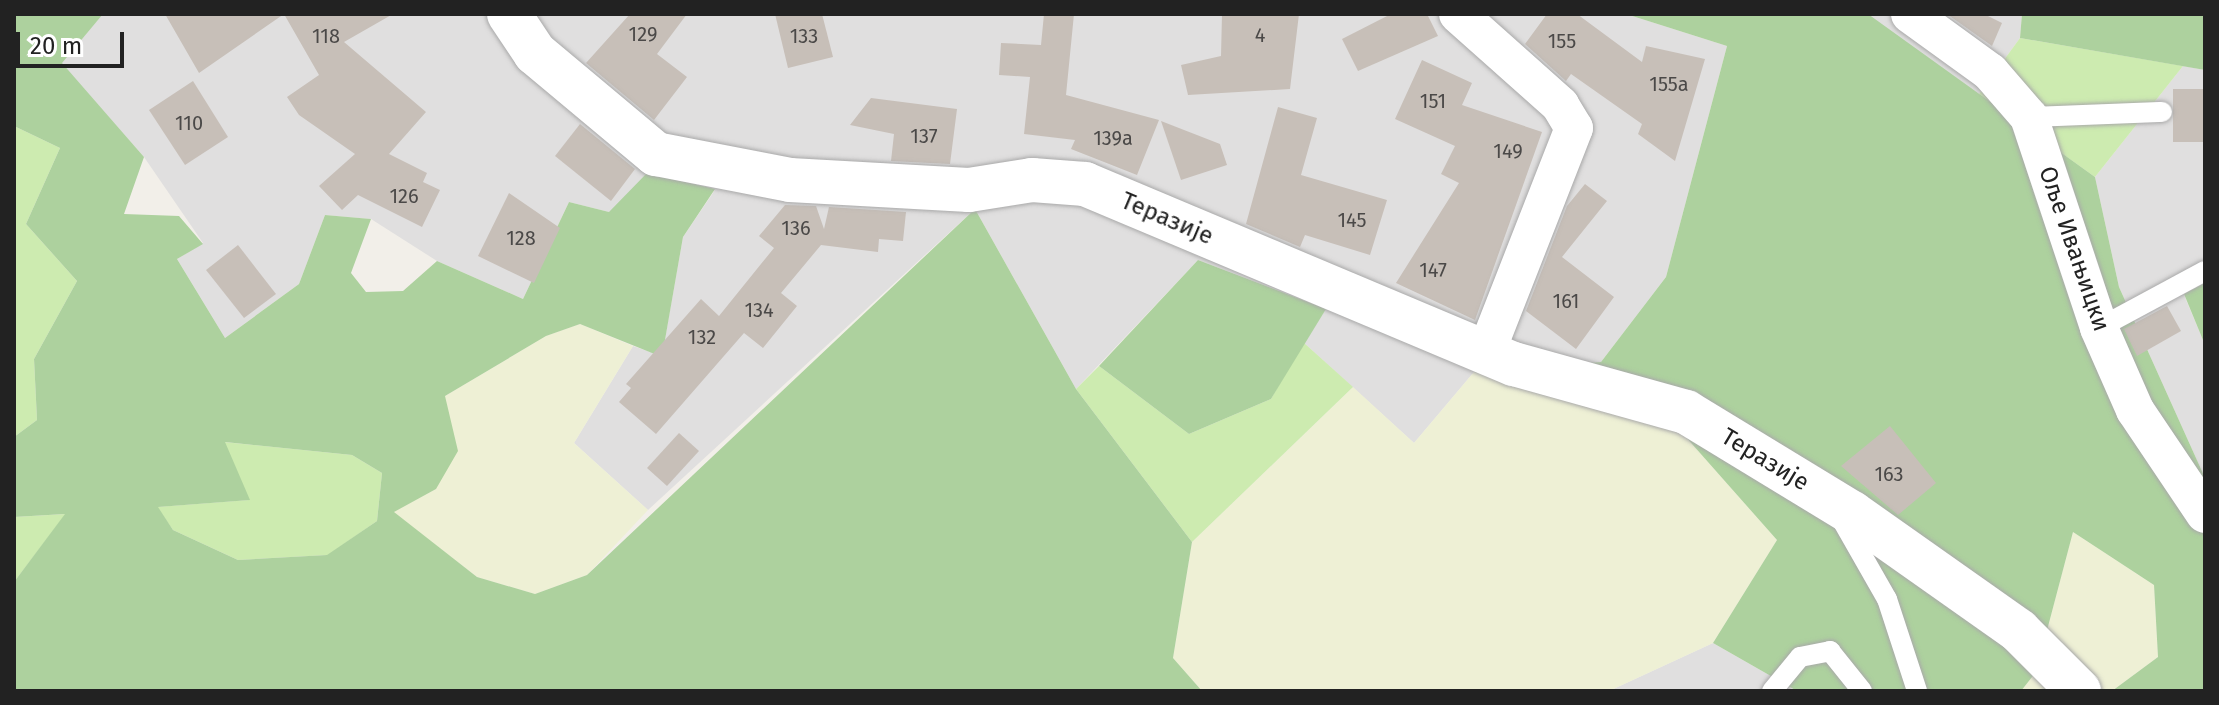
<!DOCTYPE html>
<html>
<head>
<meta charset="utf-8">
<style>
  body { margin:0 }
  #map { position:relative; width:2219px; height:705px; overflow:hidden; background:#f2efe9; font-family:"Fira Sans",sans-serif }
  div>[style] { position:absolute }
  [style*='--x'] { left:calc(var(--x)*1px); top:calc(var(--y)*1px); width:calc(var(--w)*1px); rotate:calc(var(--a)*1deg) }
  .residential>* { inset:0; background:#e0dfdf }
  .farmland>* { inset:0; background:#eef0d5 }
  .grass>* { inset:0; background:#cdebb0 }
  .forest>* { inset:0; background:#add19e }
  .building>* { inset:0; background:#c7bfb8 }
  .roads { filter:drop-shadow(0 0 2px #a9a9a9) drop-shadow(0 0 2px #a9a9a9) }
  .service>* { height:20px; margin:-10px; padding:0 10px; transform-origin:10px; border-radius:10px; background:#fff }
  .minor>* { height:38px; margin:-19px; padding:0 19px; transform-origin:19px; border-radius:19px; background:#fff }
  .tertiary>* { height:44px; margin:-22px; padding:0 22px; transform-origin:22px; border-radius:22px; background:#fff }
  span { translate:-50% -50%; white-space:nowrap; text-align:center; line-height:1.15; -webkit-text-stroke:6px #fff; paint-order:stroke }
  .number-label { font-size:20px; color:#4b4948 }
  .number-label span { -webkit-text-stroke-width:0 }
  .street-label { font-size:24px; color:#222 }
  .frame { position:absolute; inset:0; border:16px solid #222; pointer-events:none }
  .scale { position:absolute; left:16px; top:32px; width:108px; height:36px; box-sizing:border-box; border:4px solid #222; border-top:0; padding-left:10px; font-size:24px; line-height:28px; white-space:nowrap; color:#222; -webkit-text-stroke:6px #fff; paint-order:stroke }
</style>
</head>
<body>
<div id="map">
  <div class="residential">
    <div style="clip-path:polygon(103px 14px,1626px 14px,1727px 46px,1666px 277px,1601px 362px,1474px 372px,1414px 443px,1303px 342px,1326px 309px,1198px 260px,1076px 389px,975px 209px,648px 510px,574px 443px,633px 346px,662px 356px,683px 237px,715px 190px,609px 212px,569px 202px,523px 299px,437px 261px,371px 219px,325px 215px,299px 284px,225px 338px,177px 259px,203px 243px,144px 157px,61px 63px)"></div>
    <div style="clip-path:polygon(1866px 14px,2022px 14px,2020px 38px,1979px 94px)"></div>
    <div style="clip-path:polygon(2183px 66px,2205px 70px,2205px 283px,2184px 295px,2205px 345px,2205px 478px,2119px 287px,2095px 177px)"></div>
    <div style="clip-path:polygon(1713px 643px,1797px 691px,1609px 691px)"></div>
  </div>
  <div class="farmland">
    <div style="clip-path:polygon(580px 324px,633px 346px,574px 443px,648px 510px,587px 575px,535px 594px,477px 577px,393px 512px,436px 489px,445px 396px,546px 336px)"></div>
    <div style="clip-path:polygon(1474px 372px,1677px 427px,1777px 540px,1713px 643px,1609px 691px,1202px 691px,1173px 658px,1192px 542px,1353px 387px,1414px 443px)"></div>
    <div style="clip-path:polygon(2073px 532px,2154px 585px,2158px 657px,2112px 691px,2021px 691px,2036px 672px)"></div>
  </div>
  <div class="grass">
    <div style="clip-path:polygon(2020px 38px,2183px 66px,2095px 177px,1979px 94px)"></div>
    <div style="clip-path:polygon(14px 126px,60px 148px,26px 224px,77px 281px,34px 359px,37px 420px,14px 437px)"></div>
    <div style="clip-path:polygon(1303px 342px,1353px 387px,1192px 542px,1076px 389px,1099px 366px,1189px 434px,1271px 399px)"></div>
    <div style="clip-path:polygon(224px 442px,352px 455px,382px 473px,377px 521px,328px 555px,238px 560px,173px 530px,157px 507px,249px 500px)"></div>
    <div style="clip-path:polygon(66px 514px,14px 582px,14px 517px)"></div>
  </div>
  <div class="forest">
    <div style="clip-path:polygon(evenodd,14px 14px,103px 14px,62px 63px,144px 157px,124px 214px,179px 216px,203px 244px,177px 259px,225px 338px,299px 284px,325px 215px,371px 219px,351px 273px,366px 292px,403px 291px,437px 261px,523px 299px,569px 202px,609px 212px,647px 173px,715px 189px,683px 237px,662px 357px,580px 324px,546px 336px,445px 396px,458px 451px,436px 489px,394px 512px,477px 577px,535px 594px,587px 575px,975px 209px,1076px 389px,1192px 542px,1173px 658px,1202px 691px,14px 691px,14px 582px,65px 514px,14px 517px,14px 437px,37px 420px,34px 359px,77px 281px,26px 224px,60px 148px,14px 126px,14px 14px,225px 442px,352px 455px,382px 473px,377px 521px,327px 555px,238px 560px,173px 530px,158px 507px,250px 500px,225px 442px)"></div>
    <div style="clip-path:polygon(1626px 14px,1868px 14px,2095px 177px,2119px 287px,2205px 478px,2205px 691px,2112px 691px,2158px 657px,2154px 585px,2073px 532px,2036px 672px,2021px 691px,1797px 691px,1713px 643px,1777px 540px,1677px 427px,1474px 372px,1601px 362px,1666px 277px,1727px 46px)"></div>
    <div style="clip-path:polygon(2022px 14px,2205px 14px,2205px 70px,2020px 38px)"></div>
    <div style="clip-path:polygon(1198px 260px,1326px 309px,1271px 399px,1189px 434px,1099px 366px)"></div>
    <div style="clip-path:polygon(2205px 283px,2205px 345px,2184px 294px)"></div>
  </div>
  <div class="building">
    <div style="clip-path:polygon(165px 14px,393px 14px,344px 42px,426px 112px,389px 154px,427px 173px,423px 182px,440px 190px,422px 227px,358px 195px,342px 210px,319px 186px,355px 154px,299px 115px,287px 97px,319px 75px,284px 14px,199px 73px)"></div>
    <div style="clip-path:polygon(630px 14px,687px 14px,657px 54px,687px 77px,654px 120px,586px 63px)"></div>
    <div style="clip-path:polygon(775px 14px,822px 14px,833px 57px,788px 68px)"></div>
    <div style="clip-path:polygon(1044px 14px,1074px 14px,1066px 95px,1159px 120px,1137px 175px,1071px 149px,1075px 140px,1024px 134px,1030px 77px,999px 75px,1001px 43px,1041px 45px)"></div>
    <div style="clip-path:polygon(1222px 14px,1299px 14px,1290px 89px,1188px 95px,1181px 65px,1221px 56px)"></div>
    <div style="clip-path:polygon(1391px 14px,1427px 14px,1438px 36px,1358px 71px,1342px 39px)"></div>
    <div style="clip-path:polygon(1547px 14px,1577px 14px,1642px 62px,1646px 46px,1705px 59px,1675px 161px,1638px 134px,1642px 124px,1571px 74px,1566px 81px,1525px 44px)"></div>
    <div style="clip-path:polygon(1947px 14px,1984px 14px,2002px 23px,1992px 46px)"></div>
    <div style="clip-path:polygon(1422px 60px,1472px 83px,1462px 105px,1542px 132px,1475px 320px,1396px 283px,1459px 183px,1441px 174px,1455px 146px,1395px 119px)"></div>
    <div style="clip-path:polygon(193px 81px,228px 137px,185px 165px,149px 110px)"></div>
    <div style="clip-path:polygon(2173px 89px,2205px 89px,2205px 142px,2173px 142px)"></div>
    <div style="clip-path:polygon(871px 98px,957px 109px,950px 164px,891px 161px,894px 134px,850px 125px)"></div>
    <div style="clip-path:polygon(1278px 107px,1317px 118px,1301px 175px,1387px 200px,1370px 255px,1305px 235px,1300px 247px,1246px 224px)"></div>
    <div style="clip-path:polygon(1161px 121px,1220px 144px,1227px 165px,1181px 180px)"></div>
    <div style="clip-path:polygon(580px 124px,635px 169px,611px 201px,555px 156px)"></div>
    <div style="clip-path:polygon(1585px 184px,1607px 201px,1562px 257px,1614px 297px,1576px 349px,1526px 311px,1567px 206px)"></div>
    <div style="clip-path:polygon(509px 193px,560px 228px,534px 283px,478px 256px)"></div>
    <div style="clip-path:polygon(785px 205px,816px 206px,824px 229px,829px 207px,906px 212px,903px 241px,879px 239px,878px 252px,821px 245px,781px 293px,797px 306px,763px 348px,744px 333px,656px 434px,619px 402px,631px 388px,626px 384px,701px 299px,719px 316px,774px 248px,759px 236px)"></div>
    <div style="clip-path:polygon(238px 245px,276px 294px,244px 318px,206px 270px)"></div>
    <div style="clip-path:polygon(2167px 306px,2181px 331px,2137px 356px,2124px 329px)"></div>
    <div style="clip-path:polygon(1890px 426px,1936px 483px,1898px 515px,1841px 466px)"></div>
    <div style="clip-path:polygon(679px 433px,699px 451px,667px 486px,647px 468px)"></div>
  </div>
  <div class="roads">
    <div class="service">
      <div style="--x:2029;--y:117;--w:133;--a:-2.2"></div>
      <div style="--x:2099;--y:328;--w:120;--a:-28.3"></div>
      <div style="--x:1839;--y:515;--w:97;--a:60.3"></div>
      <div style="--x:1887;--y:599;--w:97;--a:71.9"></div>
      <div style="--x:1772;--y:691;--w:44;--a:-50.5"></div>
      <div style="--x:1800;--y:657;--w:31;--a:-11"></div>
      <div style="--x:1830;--y:651;--w:51;--a:51.3"></div>
    </div>
    <div class="minor">
      <div style="--x:1458;--y:14;--w:137;--a:41.7"></div>
      <div style="--x:1560;--y:105;--w:27;--a:59"></div>
      <div style="--x:1574;--y:128;--w:241;--a:111.4"></div>
      <div style="--x:1910;--y:14;--w:99;--a:35.9"></div>
      <div style="--x:1990;--y:72;--w:60;--a:49.1"></div>
      <div style="--x:2029;--y:117;--w:222;--a:71.6"></div>
      <div style="--x:2099;--y:328;--w:90;--a:66.3"></div>
      <div style="--x:2135;--y:410;--w:125;--a:56.1"></div>
    </div>
    <div class="tertiary">
      <div style="--x:509;--y:14;--w:47;--a:56.3"></div>
      <div style="--x:535;--y:53;--w:158;--a:39.9"></div>
      <div style="--x:656;--y:154;--w:136;--a:11"></div>
      <div style="--x:790;--y:180;--w:179;--a:3.2"></div>
      <div style="--x:969;--y:190;--w:64;--a:-9"></div>
      <div style="--x:1032;--y:180;--w:53;--a:4.3"></div>
      <div style="--x:1085;--y:184;--w:465;--a:22.8"></div>
      <div style="--x:1514;--y:364;--w:179;--a:15.6"></div>
      <div style="--x:1686;--y:412;--w:194;--a:31.3"></div>
      <div style="--x:1852;--y:513;--w:204;--a:35.2"></div>
      <div style="--x:2019;--y:631;--w:85;--a:45"></div>
    </div>
  </div>
  <div class="number-label">
    <span style="left:643px;top:34px">129</span>
    <span style="left:1260px;top:35px">4</span>
    <span style="left:326px;top:36px">118</span>
    <span style="left:804px;top:36px">133</span>
    <span style="left:1562px;top:41px">155</span>
    <span style="left:1669px;top:84px">155a</span>
    <span style="left:1433px;top:101px">151</span>
    <span style="left:189px;top:123px">110</span>
    <span style="left:924px;top:136px">137</span>
    <span style="left:1113px;top:138px">139a</span>
    <span style="left:1508px;top:151px">149</span>
    <span style="left:404px;top:196px">126</span>
    <span style="left:1352px;top:220px">145</span>
    <span style="left:796px;top:228px">136</span>
    <span style="left:521px;top:238px">128</span>
    <span style="left:1433px;top:270px">147</span>
    <span style="left:1566px;top:301px">161</span>
    <span style="left:759px;top:310px">134</span>
    <span style="left:702px;top:337px">132</span>
    <span style="left:1889px;top:474px">163</span>
  </div>
  <div class="street-label">
    <span style="left:1167px;top:219px;rotate:23deg">Теразије</span>
    <span style="left:2074px;top:249px;rotate:71deg">Оље Ивањицки</span>
    <span style="left:1765px;top:460px;rotate:31deg">Теразије</span>
  </div>
  <div class="frame"></div>
  <div class="scale">20 m</div>
</div>
</body>
</html>
